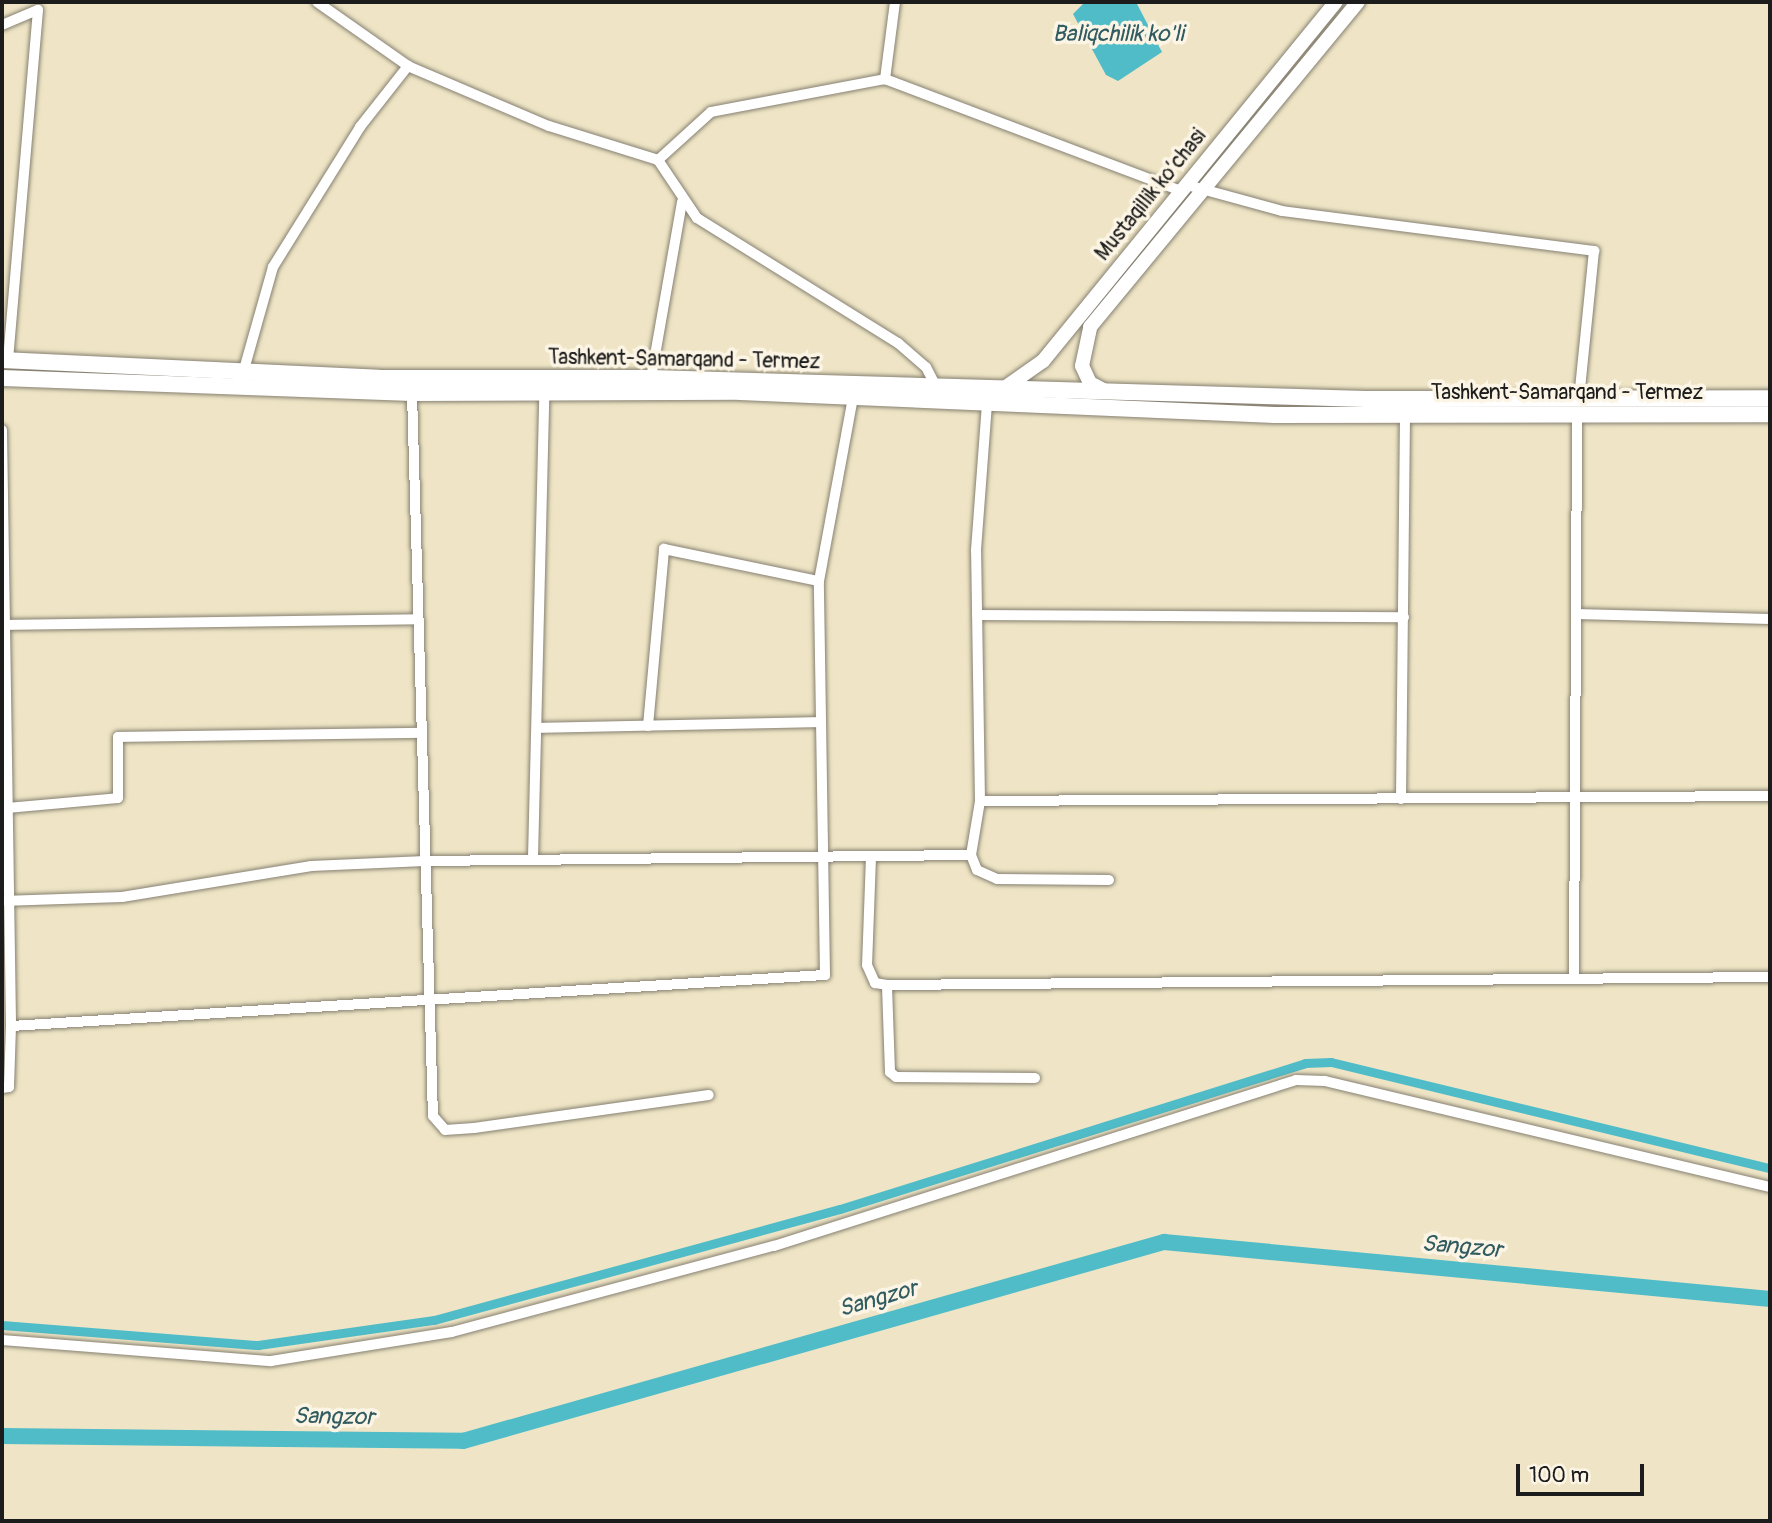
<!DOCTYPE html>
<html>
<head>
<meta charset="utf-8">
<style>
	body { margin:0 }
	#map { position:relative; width:1772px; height:1523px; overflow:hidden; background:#efe5c6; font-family:Pangolin,sans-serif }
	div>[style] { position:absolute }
	.water>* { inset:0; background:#4fbcc8 }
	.canal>* { height:9px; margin:-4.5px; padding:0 4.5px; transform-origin:4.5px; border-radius:4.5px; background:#4fbcc8 }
	.river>* { height:16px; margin:-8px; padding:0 8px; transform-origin:8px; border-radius:8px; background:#4fbcc8 }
	.roads { filter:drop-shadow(0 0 2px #868071) drop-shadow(0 0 2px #868071) }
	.minor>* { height:10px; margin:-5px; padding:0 5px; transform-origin:5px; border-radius:5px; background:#fff }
	.major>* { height:14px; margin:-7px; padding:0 7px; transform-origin:7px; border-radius:7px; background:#fff }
	.highway>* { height:16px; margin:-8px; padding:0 8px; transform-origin:8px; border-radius:8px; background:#fff }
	span { translate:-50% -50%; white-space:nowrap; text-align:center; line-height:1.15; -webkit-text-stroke:7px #fcf5e5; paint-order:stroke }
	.street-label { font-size:21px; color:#1c1c1c }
	.water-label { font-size:23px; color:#305c61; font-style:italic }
	.frame { position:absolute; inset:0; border:4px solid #1c1c1c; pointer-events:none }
	.scale { position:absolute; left:1516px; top:1464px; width:128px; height:32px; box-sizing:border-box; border:4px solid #1c1c1c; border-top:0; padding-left:9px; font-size:21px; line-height:24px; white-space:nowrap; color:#1c1c1c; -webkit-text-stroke:5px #fcf5e5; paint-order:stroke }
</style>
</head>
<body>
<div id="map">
	<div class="water">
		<div style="clip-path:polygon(1085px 2px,1136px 2px,1162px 52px,1118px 81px,1106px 75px,1073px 14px)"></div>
	</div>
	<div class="canal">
		<div style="left:2px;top:1325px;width:257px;rotate:4.5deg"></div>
		<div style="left:258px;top:1345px;width:178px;rotate:-8.1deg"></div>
		<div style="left:434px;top:1320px;width:421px;rotate:-15.3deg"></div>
		<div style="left:840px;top:1209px;width:487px;rotate:-17.4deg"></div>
		<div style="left:1305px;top:1063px;width:26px;rotate:-2deg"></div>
		<div style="left:1331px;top:1062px;width:452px;rotate:13.6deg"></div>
	</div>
	<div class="river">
		<div style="left:2px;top:1436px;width:461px;rotate:0.6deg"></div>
		<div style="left:463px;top:1441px;width:729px;rotate:-15.85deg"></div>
		<div style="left:1164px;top:1242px;width:609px;rotate:5.37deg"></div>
	</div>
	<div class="roads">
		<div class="minor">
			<div style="left:317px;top:2px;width:111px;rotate:35.1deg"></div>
			<div style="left:408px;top:66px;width:153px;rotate:23.1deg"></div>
			<div style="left:549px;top:126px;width:114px;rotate:17.3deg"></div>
			<div style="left:895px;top:2px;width:78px;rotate:97.4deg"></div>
			<div style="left:885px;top:79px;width:317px;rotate:20.7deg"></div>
			<div style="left:2px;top:25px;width:39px;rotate:-23deg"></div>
			<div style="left:38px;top:10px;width:352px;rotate:94.9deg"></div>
			<div style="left:885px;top:79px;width:177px;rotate:169.3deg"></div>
			<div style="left:711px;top:112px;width:72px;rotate:137.8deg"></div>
			<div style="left:658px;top:160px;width:70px;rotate:56.1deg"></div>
			<div style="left:697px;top:218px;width:237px;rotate:31.9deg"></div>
			<div style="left:898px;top:343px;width:37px;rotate:41deg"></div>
			<div style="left:926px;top:367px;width:25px;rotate:63deg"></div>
			<div style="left:1187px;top:185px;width:98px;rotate:15.3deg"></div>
			<div style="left:1282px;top:211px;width:315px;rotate:7.3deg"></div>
			<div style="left:1594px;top:251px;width:149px;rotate:95.8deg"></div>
			<div style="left:243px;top:373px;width:110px;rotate:-74.2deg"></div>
			<div style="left:273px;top:267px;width:165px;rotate:-58.1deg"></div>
			<div style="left:360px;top:127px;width:78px;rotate:-51.8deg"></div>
			<div style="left:651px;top:378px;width:179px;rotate:-80deg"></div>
			<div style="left:412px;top:393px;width:723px;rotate:88.34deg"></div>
			<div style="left:433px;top:1116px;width:18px;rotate:49deg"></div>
			<div style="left:445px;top:1130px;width:29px;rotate:-4deg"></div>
			<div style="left:474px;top:1128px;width:237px;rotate:-8deg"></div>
			<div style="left:2px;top:430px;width:596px;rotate:89.13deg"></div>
			<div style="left:11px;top:1026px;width:61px;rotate:91.9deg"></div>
			<div style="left:9px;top:1087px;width:7px;rotate:172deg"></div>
			<div style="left:1576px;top:614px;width:194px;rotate:1.5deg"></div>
			<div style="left:977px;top:615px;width:427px;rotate:0.3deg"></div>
			<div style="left:3px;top:625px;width:413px;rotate:-0.8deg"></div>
			<div style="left:648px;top:726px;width:178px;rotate:-84.8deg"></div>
			<div style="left:664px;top:549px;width:158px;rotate:11.7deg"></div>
			<div style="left:537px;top:728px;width:282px;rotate:-1.2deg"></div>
			<div style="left:1401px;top:799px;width:384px;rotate:-89.4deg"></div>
			<div style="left:980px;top:801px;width:790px;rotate:-0.36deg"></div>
			<div style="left:7px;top:808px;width:111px;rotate:-5.1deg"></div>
			<div style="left:118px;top:798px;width:61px;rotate:-90deg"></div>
			<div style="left:118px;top:737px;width:303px;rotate:-0.8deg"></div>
			<div style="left:971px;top:855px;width:16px;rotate:68deg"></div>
			<div style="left:977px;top:870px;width:22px;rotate:24deg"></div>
			<div style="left:997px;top:879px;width:112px;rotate:0.5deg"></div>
			<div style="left:871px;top:857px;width:108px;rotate:92.1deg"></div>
			<div style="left:867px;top:965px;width:20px;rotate:66deg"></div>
			<div style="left:875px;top:983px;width:12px;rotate:9deg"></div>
			<div style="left:533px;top:858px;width:463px;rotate:-88.6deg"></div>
			<div style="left:2px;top:901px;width:120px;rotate:-1.9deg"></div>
			<div style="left:122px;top:897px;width:192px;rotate:-9.3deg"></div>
			<div style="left:311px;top:866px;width:114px;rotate:-2.5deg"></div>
			<div style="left:425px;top:861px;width:546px;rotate:-0.63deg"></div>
			<div style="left:971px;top:855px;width:55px;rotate:-80.5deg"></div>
			<div style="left:980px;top:801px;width:251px;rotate:-90.9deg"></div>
			<div style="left:976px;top:550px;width:146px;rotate:-85.7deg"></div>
			<div style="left:1574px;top:976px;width:562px;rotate:-89.69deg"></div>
			<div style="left:11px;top:1026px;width:816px;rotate:-3.59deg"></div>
			<div style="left:825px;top:975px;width:394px;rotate:-90.9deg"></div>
			<div style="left:819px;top:581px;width:186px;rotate:-79.5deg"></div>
			<div style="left:1035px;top:1078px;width:139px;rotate:-179.6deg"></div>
			<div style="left:896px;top:1077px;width:8px;rotate:-140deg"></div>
			<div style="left:890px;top:1072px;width:87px;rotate:-92deg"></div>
			<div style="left:887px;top:985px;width:883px;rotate:-0.52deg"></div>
			<div style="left:2px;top:1340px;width:270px;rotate:4.5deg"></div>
			<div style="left:271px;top:1361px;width:183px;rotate:-9.1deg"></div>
			<div style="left:452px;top:1332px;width:333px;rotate:-15deg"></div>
			<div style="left:774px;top:1246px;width:548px;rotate:-17.64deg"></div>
			<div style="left:1296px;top:1080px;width:29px;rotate:2deg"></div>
			<div style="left:1325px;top:1081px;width:457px;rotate:13.4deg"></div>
		</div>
		<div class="major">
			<div style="left:1006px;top:387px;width:45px;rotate:-35.1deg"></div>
			<div style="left:1043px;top:361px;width:463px;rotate:-50.8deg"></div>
			<div style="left:1105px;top:391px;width:17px;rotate:-152deg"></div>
			<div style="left:1090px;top:383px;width:19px;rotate:-115deg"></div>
			<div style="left:1082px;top:366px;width:40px;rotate:-78deg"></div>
			<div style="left:1090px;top:327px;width:421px;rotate:-50.5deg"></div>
		</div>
		<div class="highway">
			<div style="left:2px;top:360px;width:377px;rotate:2.7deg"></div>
			<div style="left:379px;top:378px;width:272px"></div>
			<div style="left:651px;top:378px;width:715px;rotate:1.68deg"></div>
			<div style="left:1366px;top:399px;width:404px;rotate:-0.1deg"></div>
			<div style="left:2px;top:378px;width:410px;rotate:2.1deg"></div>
			<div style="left:412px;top:393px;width:328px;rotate:-0.2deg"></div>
			<div style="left:740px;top:392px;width:535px;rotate:2.46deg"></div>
			<div style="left:1275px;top:415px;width:495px;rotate:-0.1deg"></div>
		</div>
	</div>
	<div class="street-label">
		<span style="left:1151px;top:195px;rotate:-51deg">Mustaqillik ko’chasi</span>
		<span style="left:684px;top:360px;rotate:1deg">Tashkent-Samarqand - Termez</span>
		<span style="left:1567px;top:393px">Tashkent-Samarqand - Termez</span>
	</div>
	<div class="water-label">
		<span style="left:1118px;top:34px">Baliqchilik ko'li</span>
		<span style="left:1462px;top:1247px;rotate:5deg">Sangzor</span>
		<span style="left:878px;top:1299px;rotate:-16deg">Sangzor</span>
		<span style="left:334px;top:1417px;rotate:1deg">Sangzor</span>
	</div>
	<div class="frame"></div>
	<div class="scale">100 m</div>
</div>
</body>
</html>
